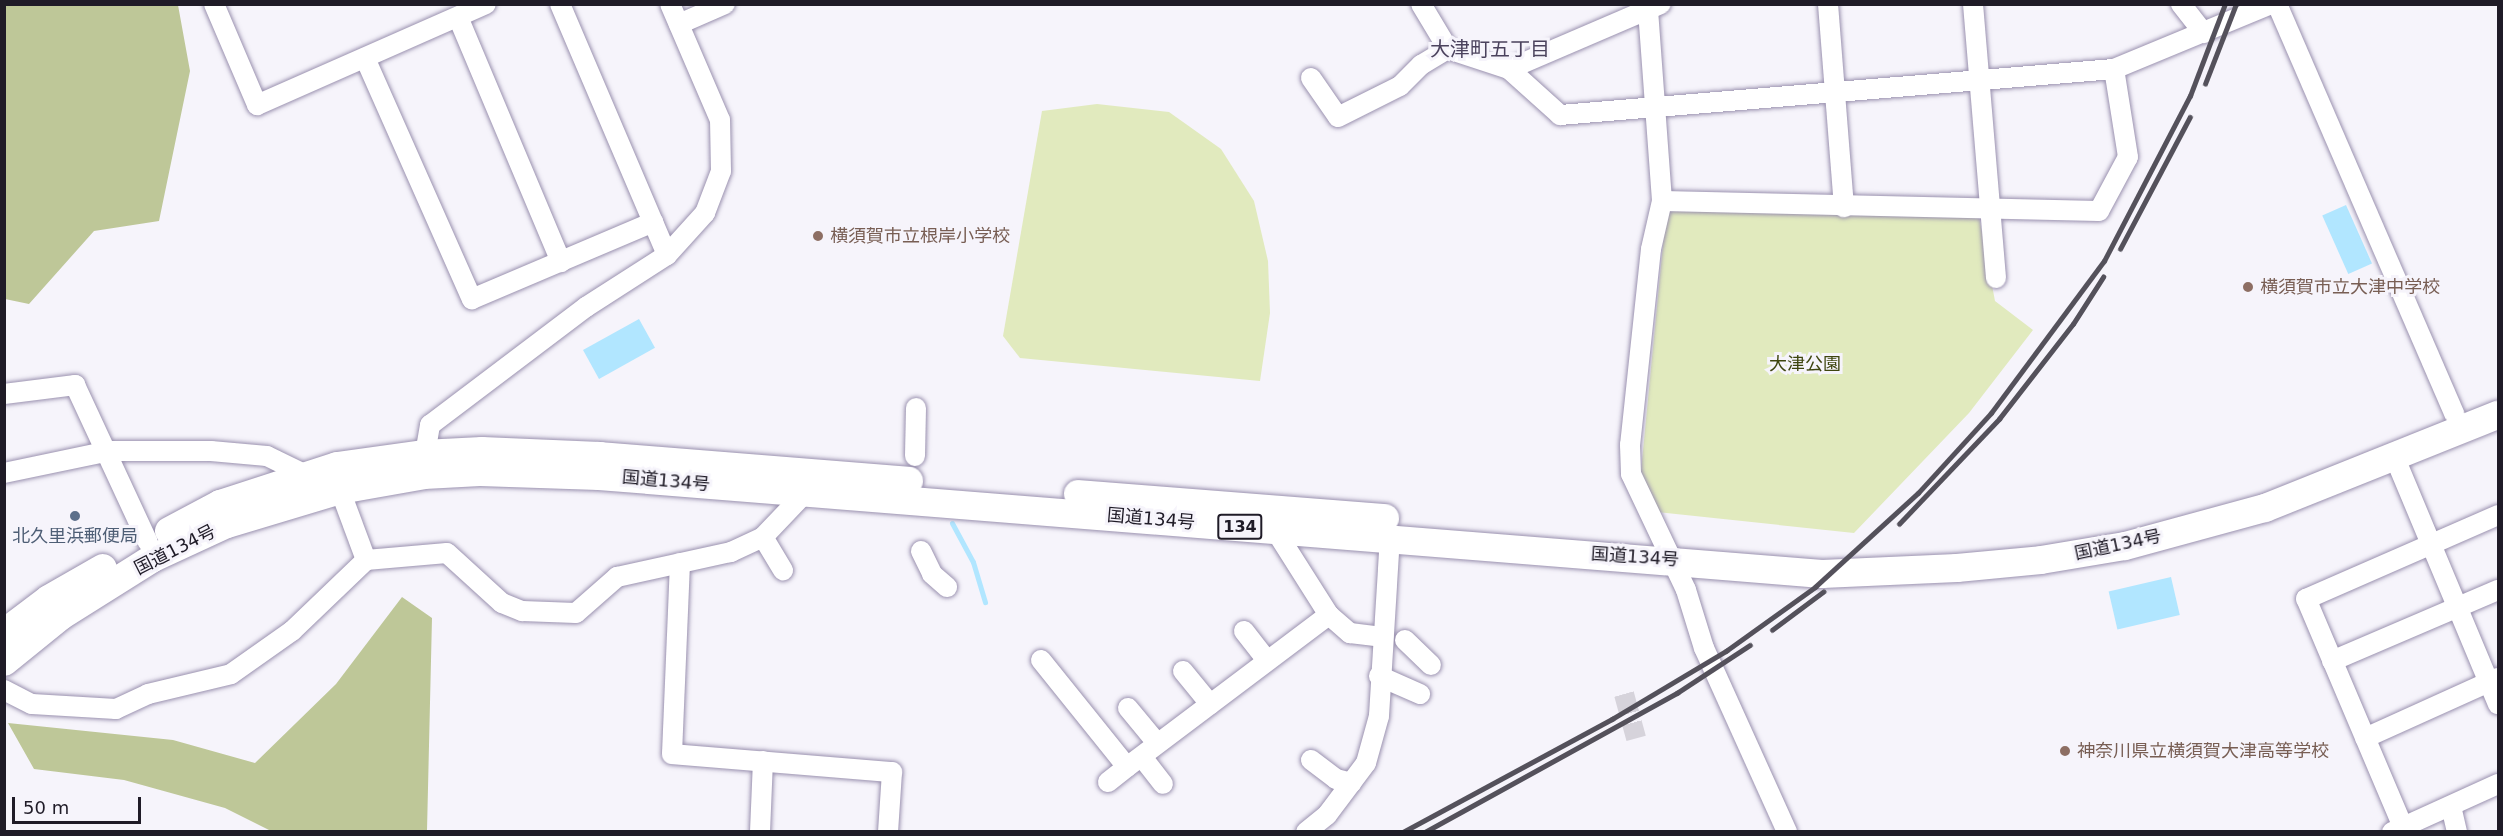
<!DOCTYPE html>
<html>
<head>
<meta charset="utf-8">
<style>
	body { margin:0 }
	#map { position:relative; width:2503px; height:836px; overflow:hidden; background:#f6f4fb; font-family:"DejaVu Sans","Noto Sans JP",sans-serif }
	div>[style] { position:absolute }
	.green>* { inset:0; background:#e1eabe }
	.forest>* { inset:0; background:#bec798 }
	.water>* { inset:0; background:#b1e6ff; transform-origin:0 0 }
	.stream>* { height:5px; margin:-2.5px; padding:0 2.5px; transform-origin:2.5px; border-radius:2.5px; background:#b1e6ff }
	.minor-tunnel>* { height:20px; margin-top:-10px; transform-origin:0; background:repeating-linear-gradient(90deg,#d6d3db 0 20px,transparent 0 30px) }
	.roads { filter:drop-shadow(0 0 2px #9a91af) drop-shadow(0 0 2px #9a91af) }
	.minor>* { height:20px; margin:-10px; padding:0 10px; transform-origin:10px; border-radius:10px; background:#fff }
	.highway>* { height:28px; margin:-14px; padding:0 14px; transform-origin:14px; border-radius:14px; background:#fff }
	.rail>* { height:4.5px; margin:-2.25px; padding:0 2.25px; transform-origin:2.25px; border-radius:2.25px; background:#54515b }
	.dots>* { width:16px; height:16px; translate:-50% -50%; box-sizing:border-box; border:3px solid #f6f4fb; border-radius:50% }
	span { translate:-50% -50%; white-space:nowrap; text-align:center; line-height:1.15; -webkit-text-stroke:6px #f6f4fb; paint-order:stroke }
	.shield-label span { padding:2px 4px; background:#f6f4fb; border:2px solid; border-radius:4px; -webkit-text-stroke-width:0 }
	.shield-label { font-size:16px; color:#1f1b27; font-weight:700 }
	.education-label { font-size:18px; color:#785e54 }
	.left { translate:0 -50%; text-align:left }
	.park-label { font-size:18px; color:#3e450f }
	.street-label { font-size:18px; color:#1f1b27 }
	.service-label { font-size:18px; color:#4e5e75 }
	.neighbourhood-label { font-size:20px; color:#4b425d }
	.frame { position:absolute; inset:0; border:6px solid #1f1b27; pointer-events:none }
	.scale { position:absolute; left:12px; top:797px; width:129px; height:27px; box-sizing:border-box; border:3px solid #1f1b27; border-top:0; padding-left:8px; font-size:18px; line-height:21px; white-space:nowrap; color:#1f1b27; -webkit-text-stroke:4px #f6f4fb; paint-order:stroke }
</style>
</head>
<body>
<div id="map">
	<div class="green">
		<div style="clip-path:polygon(1097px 104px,1169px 112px,1221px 149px,1254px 201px,1268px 261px,1270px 313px,1260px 381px,1020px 358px,1003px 336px,1042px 111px)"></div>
		<div style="clip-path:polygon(1667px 203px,1979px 217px,1995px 301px,2033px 330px,1969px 413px,1854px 533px,1657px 512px,1641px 471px)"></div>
	</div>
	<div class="forest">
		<div style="clip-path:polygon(4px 5px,178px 5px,190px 71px,159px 221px,94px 231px,29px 304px,5px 299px)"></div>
		<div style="clip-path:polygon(402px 597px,432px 618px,427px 831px,271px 831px,225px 808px,124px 780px,34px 769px,8px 723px,173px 740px,255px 763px,336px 684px)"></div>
	</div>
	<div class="water">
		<div style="left:2346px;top:205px;width:64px;height:26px;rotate:66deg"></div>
		<div style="left:639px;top:319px;width:33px;height:64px;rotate:61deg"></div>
		<div style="left:2171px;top:577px;width:39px;height:64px;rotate:77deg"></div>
	</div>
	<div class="stream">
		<div style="left:952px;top:523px;width:44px;rotate:61.7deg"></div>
		<div style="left:973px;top:562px;width:42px;rotate:73.3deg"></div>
	</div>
	<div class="minor-tunnel">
		<div style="left:1624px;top:694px;width:46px;rotate:74.7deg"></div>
	</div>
	<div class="roads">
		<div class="minor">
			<div style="left:214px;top:4px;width:110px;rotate:66.9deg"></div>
			<div style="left:257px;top:105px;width:250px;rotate:-23.8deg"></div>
			<div style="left:560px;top:4px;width:273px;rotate:66.9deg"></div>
			<div style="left:1421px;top:4px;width:52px;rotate:59deg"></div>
			<div style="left:1448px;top:49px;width:64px;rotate:18.2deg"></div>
			<div style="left:1509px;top:69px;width:69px;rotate:42deg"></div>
			<div style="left:1560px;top:115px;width:556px;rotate:-4.75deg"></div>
			<div style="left:2114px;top:69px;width:170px;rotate:-22.5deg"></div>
			<div style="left:1828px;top:4px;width:204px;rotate:85.5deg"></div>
			<div style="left:1973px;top:4px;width:275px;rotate:85.2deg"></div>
			<div style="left:2181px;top:4px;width:37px;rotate:52deg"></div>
			<div style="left:2277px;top:4px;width:447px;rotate:66.6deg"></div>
			<div style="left:1648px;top:10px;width:192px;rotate:85.8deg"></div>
			<div style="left:1662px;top:201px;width:49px;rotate:102.9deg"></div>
			<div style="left:1651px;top:249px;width:197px;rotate:96.1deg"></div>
			<div style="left:1630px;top:445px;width:29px;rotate:88deg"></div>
			<div style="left:1631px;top:474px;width:128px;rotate:64.6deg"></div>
			<div style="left:1686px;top:590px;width:61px;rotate:72.8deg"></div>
			<div style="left:1704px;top:648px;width:202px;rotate:65.7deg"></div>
			<div style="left:458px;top:17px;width:266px;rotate:67.2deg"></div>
			<div style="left:679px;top:24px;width:50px;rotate:-23.5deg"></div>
			<div style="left:365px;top:58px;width:264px;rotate:66.1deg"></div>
			<div style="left:472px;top:299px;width:197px;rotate:-23deg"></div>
			<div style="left:1509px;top:69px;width:165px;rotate:-23.2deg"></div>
			<div style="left:1311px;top:78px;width:47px;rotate:55.3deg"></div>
			<div style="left:1338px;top:117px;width:69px;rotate:-26.6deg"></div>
			<div style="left:1400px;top:86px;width:30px;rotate:-45deg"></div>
			<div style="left:1421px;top:65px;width:31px;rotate:-31deg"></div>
			<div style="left:1662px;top:201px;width:437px;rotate:1.3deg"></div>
			<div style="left:2099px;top:211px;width:61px;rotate:-61.8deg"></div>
			<div style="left:2128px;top:157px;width:89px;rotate:-99deg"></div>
			<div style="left:4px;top:394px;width:72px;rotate:-7.2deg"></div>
			<div style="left:75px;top:385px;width:173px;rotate:65.1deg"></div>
			<div style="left:915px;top:456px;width:48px;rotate:-88.8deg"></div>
			<div style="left:2395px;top:458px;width:267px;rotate:67.3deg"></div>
			<div style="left:423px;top:466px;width:42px;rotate:-80.3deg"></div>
			<div style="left:430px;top:425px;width:196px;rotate:-37.1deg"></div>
			<div style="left:586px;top:307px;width:96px;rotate:-32.7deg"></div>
			<div style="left:667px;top:255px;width:57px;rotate:-47.9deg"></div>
			<div style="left:705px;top:213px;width:45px;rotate:-69.1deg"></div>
			<div style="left:721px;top:171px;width:51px;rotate:-91.1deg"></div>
			<div style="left:720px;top:120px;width:126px;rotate:-113.3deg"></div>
			<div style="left:4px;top:473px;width:107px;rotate:-11.8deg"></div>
			<div style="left:109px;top:451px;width:102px"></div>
			<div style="left:211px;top:451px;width:56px;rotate:5.1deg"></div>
			<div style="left:267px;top:456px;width:48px;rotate:26deg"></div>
			<div style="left:340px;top:490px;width:75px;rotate:69.6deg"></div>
			<div style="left:1275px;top:530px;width:101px;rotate:57.6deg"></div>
			<div style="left:1329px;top:615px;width:28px;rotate:41deg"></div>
			<div style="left:1350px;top:633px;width:32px;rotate:7deg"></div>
			<div style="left:763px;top:537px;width:39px;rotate:59deg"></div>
			<div style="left:921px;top:551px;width:25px;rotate:64deg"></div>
			<div style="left:932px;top:574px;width:20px;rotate:41deg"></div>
			<div style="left:680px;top:563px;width:191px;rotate:92.4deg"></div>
			<div style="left:672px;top:754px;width:221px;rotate:4.7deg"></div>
			<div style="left:892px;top:772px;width:60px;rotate:93.8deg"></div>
			<div style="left:1244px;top:631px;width:37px;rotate:52deg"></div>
			<div style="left:1405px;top:640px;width:36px;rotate:44deg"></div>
			<div style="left:1041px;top:660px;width:137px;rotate:51.2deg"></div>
			<div style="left:1127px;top:767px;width:253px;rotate:-37deg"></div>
			<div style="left:2332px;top:661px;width:181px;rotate:-23.2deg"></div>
			<div style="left:1183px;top:671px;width:43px;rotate:50.7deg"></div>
			<div style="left:1379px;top:676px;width:45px;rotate:23.7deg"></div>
			<div style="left:4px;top:690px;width:31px;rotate:27deg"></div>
			<div style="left:32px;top:704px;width:84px;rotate:3.4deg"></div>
			<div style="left:116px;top:709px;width:35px;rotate:-25deg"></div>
			<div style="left:148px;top:694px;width:85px;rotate:-13.5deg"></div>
			<div style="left:231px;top:674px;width:75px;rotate:-35.2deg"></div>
			<div style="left:292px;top:631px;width:103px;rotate:-43.8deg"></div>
			<div style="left:366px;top:560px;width:81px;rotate:-4.9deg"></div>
			<div style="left:447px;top:553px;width:74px;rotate:42.3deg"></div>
			<div style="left:502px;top:603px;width:22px;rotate:22deg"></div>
			<div style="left:522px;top:611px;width:54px;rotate:2.1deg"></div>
			<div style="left:576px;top:613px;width:55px;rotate:-41.3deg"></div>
			<div style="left:617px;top:577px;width:117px;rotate:-12.4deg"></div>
			<div style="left:731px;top:552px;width:35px;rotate:-25deg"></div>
			<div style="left:763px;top:537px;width:62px;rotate:-46.3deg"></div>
			<div style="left:1128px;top:708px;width:45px;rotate:50.4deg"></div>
			<div style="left:2365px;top:738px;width:146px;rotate:-24.3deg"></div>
			<div style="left:1142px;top:757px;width:34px;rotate:52deg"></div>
			<div style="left:1311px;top:760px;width:31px;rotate:37deg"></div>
			<div style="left:1336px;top:779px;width:16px;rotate:14deg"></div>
			<div style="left:1108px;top:782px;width:24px;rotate:-38deg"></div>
			<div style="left:2451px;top:806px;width:27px;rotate:77deg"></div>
			<div style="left:2403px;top:827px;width:248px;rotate:-113deg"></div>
			<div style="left:2306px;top:599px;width:210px;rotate:-23.6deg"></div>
			<div style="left:760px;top:832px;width:71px;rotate:-87.6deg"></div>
			<div style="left:1306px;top:832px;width:27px;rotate:-39deg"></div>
			<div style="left:1327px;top:815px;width:65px;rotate:-53.1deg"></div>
			<div style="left:1366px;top:763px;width:49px;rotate:-74.5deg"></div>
			<div style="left:1379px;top:716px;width:179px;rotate:-86.5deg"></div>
			<div style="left:2392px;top:832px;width:116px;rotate:-24.4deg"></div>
		</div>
		<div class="highway">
			<div style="left:1078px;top:494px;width:308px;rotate:4.5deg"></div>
			<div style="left:169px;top:531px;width:58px;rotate:-27.9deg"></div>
			<div style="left:220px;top:504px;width:123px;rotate:-18deg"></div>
			<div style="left:337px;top:466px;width:87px;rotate:-7.9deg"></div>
			<div style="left:423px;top:454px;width:59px;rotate:-2.9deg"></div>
			<div style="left:482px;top:451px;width:118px;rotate:2.4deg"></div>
			<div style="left:600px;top:456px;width:310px;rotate:4.6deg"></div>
			<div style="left:4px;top:633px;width:56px;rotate:-37.1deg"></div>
			<div style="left:49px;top:599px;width:62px;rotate:-29.9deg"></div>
			<div style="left:4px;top:662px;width:73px;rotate:-38.9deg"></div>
			<div style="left:61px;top:616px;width:109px;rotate:-32.2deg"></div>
			<div style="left:153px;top:558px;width:81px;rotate:-24.7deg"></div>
			<div style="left:227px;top:524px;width:118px;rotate:-16.7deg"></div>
			<div style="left:340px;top:490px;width:85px;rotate:-10.1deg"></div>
			<div style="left:424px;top:475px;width:56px;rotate:-3.1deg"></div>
			<div style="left:480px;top:472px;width:119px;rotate:1.9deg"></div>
			<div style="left:599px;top:476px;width:1227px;rotate:4.58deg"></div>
			<div style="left:1822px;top:574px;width:135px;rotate:-2.5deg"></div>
			<div style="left:1957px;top:568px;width:84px;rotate:-5.4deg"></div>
			<div style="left:2041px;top:560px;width:85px;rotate:-9.5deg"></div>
			<div style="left:2125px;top:546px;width:145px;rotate:-15.2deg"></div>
			<div style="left:2265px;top:508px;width:251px;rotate:-21.8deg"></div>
		</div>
	</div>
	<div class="rail">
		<div style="left:2205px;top:84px;width:86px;rotate:-68.8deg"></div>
		<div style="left:2120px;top:249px;width:149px;rotate:-62.1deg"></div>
		<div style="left:1899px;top:524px;width:145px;rotate:-46.4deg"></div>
		<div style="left:1999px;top:419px;width:120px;rotate:-52.1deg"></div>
		<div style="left:2073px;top:324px;width:56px;rotate:-57.4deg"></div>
		<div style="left:1772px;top:630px;width:64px;rotate:-36.7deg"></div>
		<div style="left:1403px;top:832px;width:238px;rotate:-28.4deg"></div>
		<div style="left:1612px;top:719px;width:133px;rotate:-30.8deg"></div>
		<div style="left:1726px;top:651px;width:110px;rotate:-35.7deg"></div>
		<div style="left:1815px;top:587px;width:139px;rotate:-42.4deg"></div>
		<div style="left:1918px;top:493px;width:108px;rotate:-47.6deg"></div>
		<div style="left:1991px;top:413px;width:189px;rotate:-53.4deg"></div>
		<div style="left:2104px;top:261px;width:186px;rotate:-62.5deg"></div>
		<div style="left:2190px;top:96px;width:98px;rotate:-69.2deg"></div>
		<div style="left:1425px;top:832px;width:288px;rotate:-28.9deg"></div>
		<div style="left:1677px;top:693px;width:87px;rotate:-33.3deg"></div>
	</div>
	<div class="dots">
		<div style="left:818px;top:236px;background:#8d6e63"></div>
		<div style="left:2248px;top:287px;background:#8d6e63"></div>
		<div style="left:75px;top:516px;background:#5c6f8a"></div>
		<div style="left:2065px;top:751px;background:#8d6e63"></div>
	</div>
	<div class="shield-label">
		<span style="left:1240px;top:527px">134</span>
	</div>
	<div class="education-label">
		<span class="left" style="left:830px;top:236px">横須賀市立根岸小学校</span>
		<span class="left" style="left:2260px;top:287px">横須賀市立大津中学校</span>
		<span class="left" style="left:2077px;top:751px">神奈川県立横須賀大津高等学校</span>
	</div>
	<div class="park-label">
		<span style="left:1805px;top:364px">大津公園</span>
	</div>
	<div class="street-label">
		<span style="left:666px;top:481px;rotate:5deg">国道134号</span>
		<span style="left:1151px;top:519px;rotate:5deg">国道134号</span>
		<span style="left:2118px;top:545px;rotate:-12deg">国道134号</span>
		<span style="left:175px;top:550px;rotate:-27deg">国道134号</span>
		<span style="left:1635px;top:557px;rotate:4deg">国道134号</span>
	</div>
	<div class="service-label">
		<span style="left:75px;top:536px">北久里浜郵便局</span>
	</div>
	<div class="neighbourhood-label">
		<span style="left:1490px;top:49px">大津町五丁目</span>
	</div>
	<div class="frame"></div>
	<div class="scale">50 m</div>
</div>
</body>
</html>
